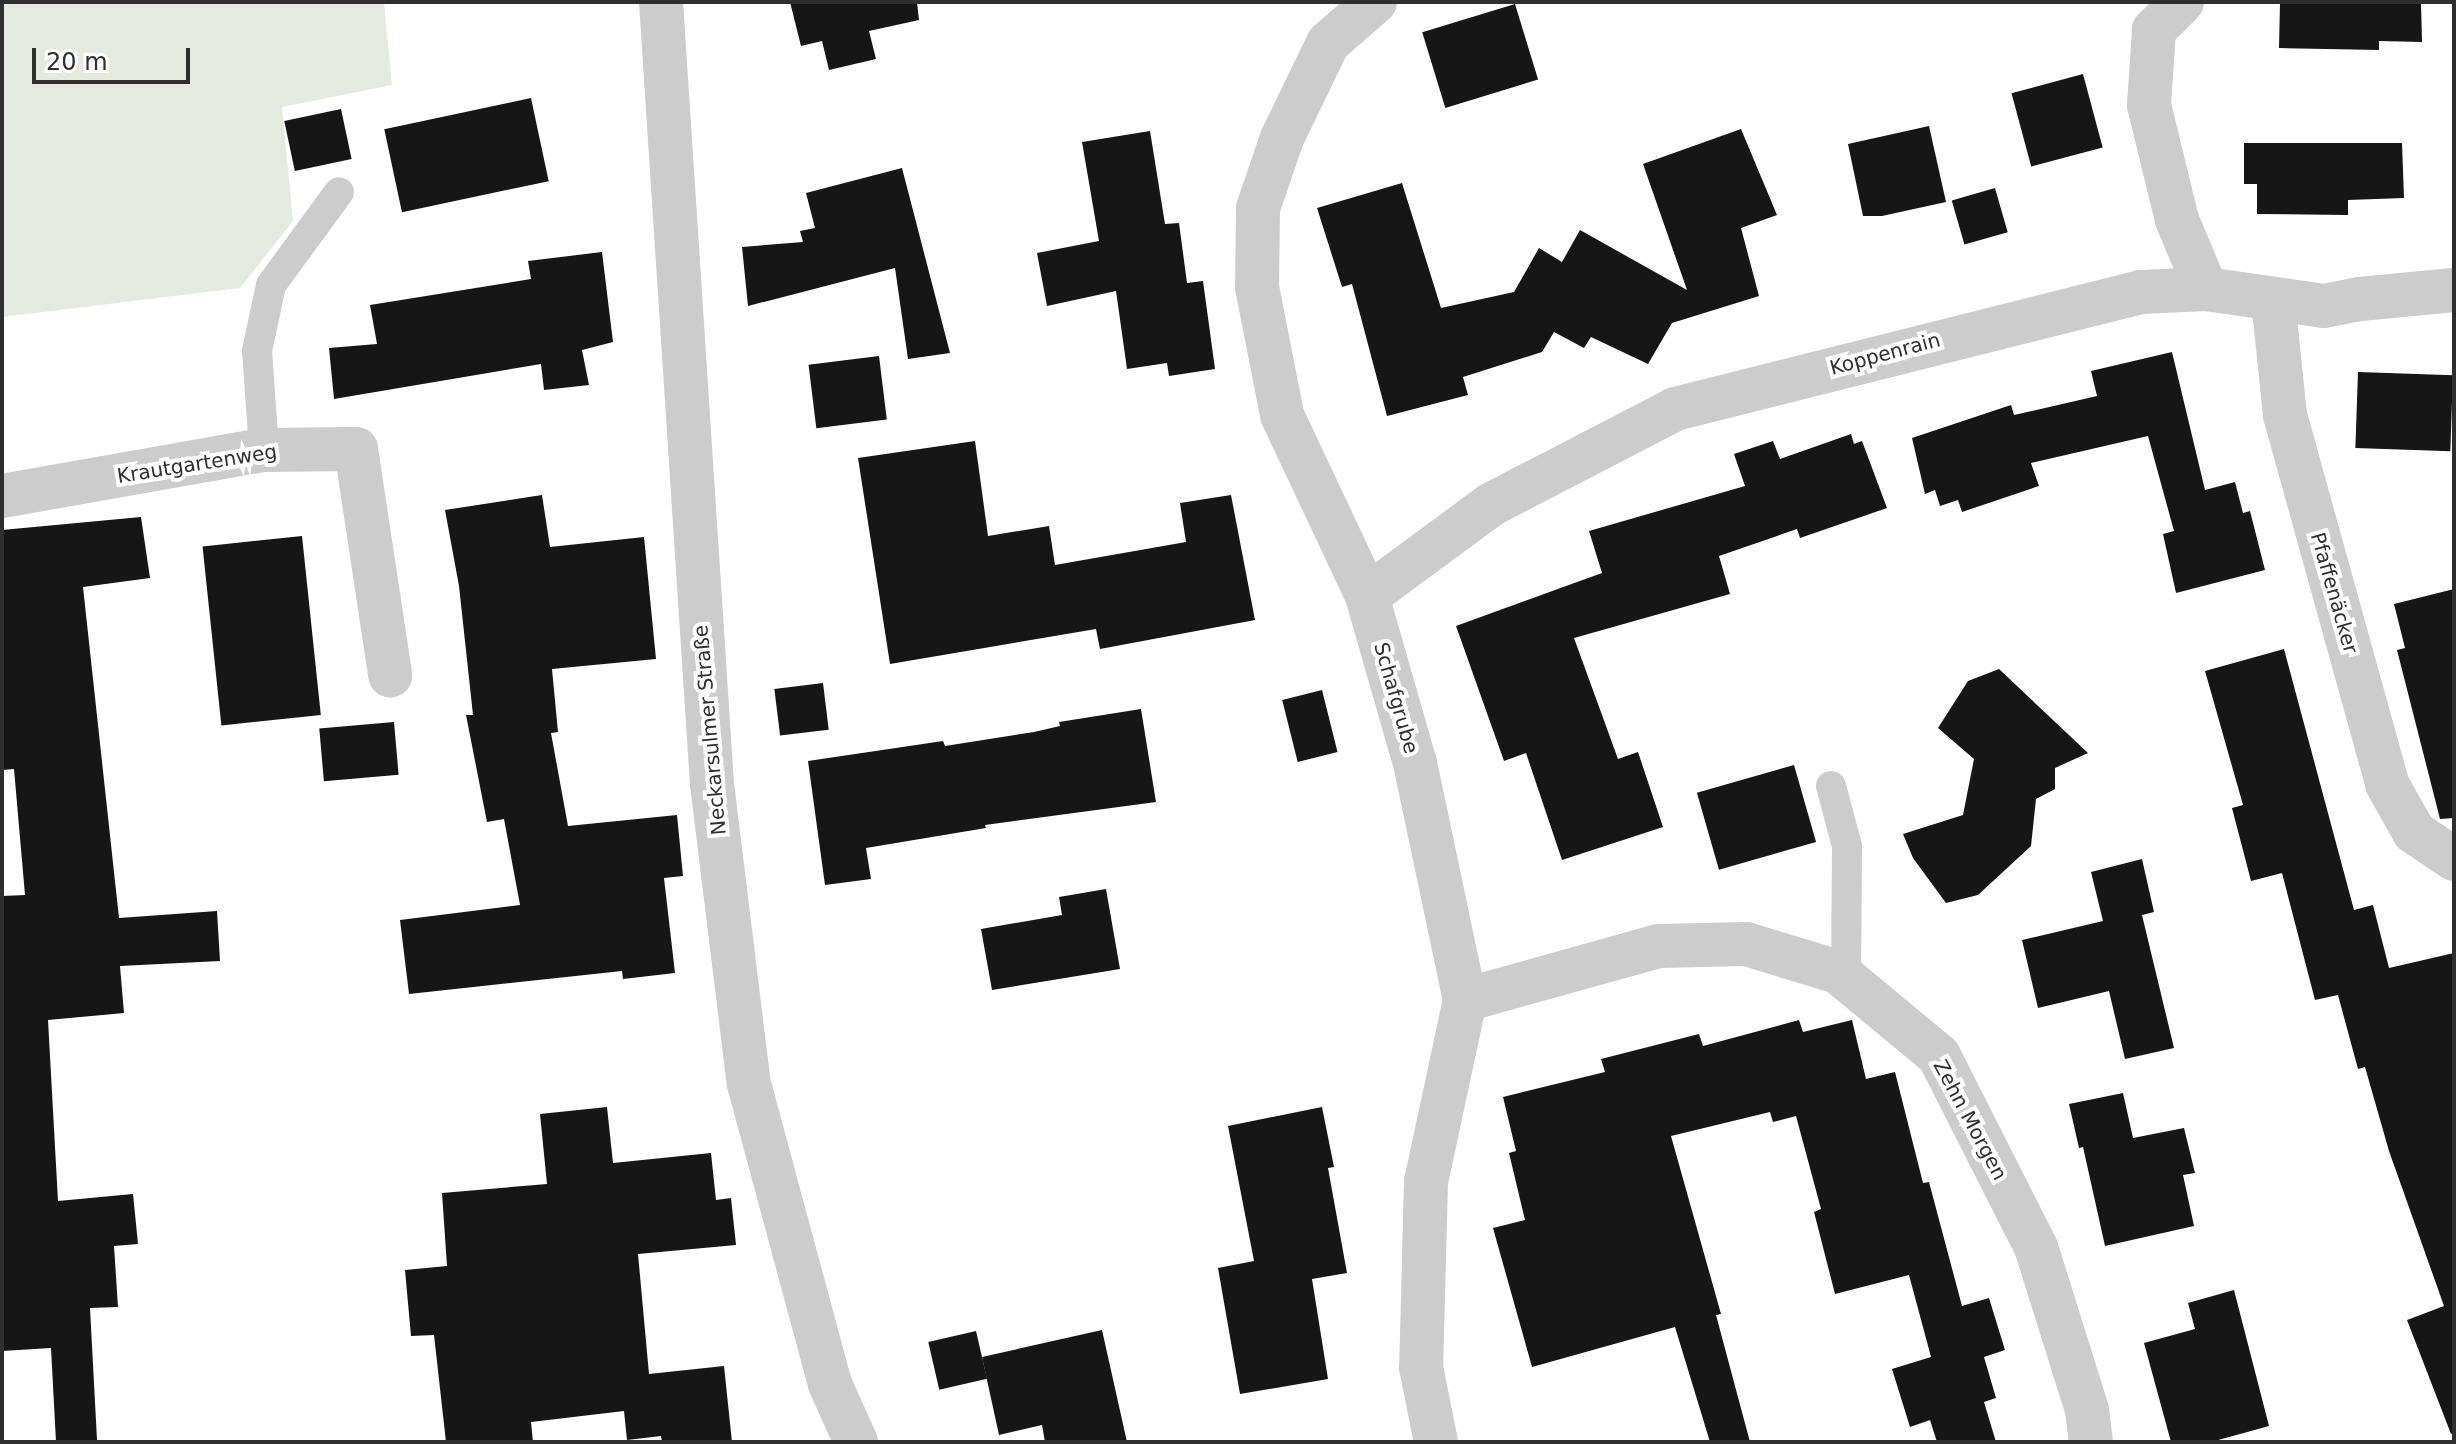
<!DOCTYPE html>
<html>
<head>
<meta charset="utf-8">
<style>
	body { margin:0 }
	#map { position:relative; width:2456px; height:1444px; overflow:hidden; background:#fff; font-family:"DejaVu Sans",sans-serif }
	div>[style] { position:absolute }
	.green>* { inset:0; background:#e4ebde }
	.building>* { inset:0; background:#161616; transform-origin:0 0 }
	.lane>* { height:30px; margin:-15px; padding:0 15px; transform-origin:15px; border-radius:15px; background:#ccc }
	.street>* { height:44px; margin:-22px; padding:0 22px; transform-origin:22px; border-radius:22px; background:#ccc }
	span { translate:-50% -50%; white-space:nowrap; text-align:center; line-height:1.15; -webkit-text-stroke:8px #fff; paint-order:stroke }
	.street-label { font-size:20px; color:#2f2f2f }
	.frame { position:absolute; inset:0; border:4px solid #2f2f2f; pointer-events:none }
	.scale { position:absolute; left:32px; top:48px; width:158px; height:36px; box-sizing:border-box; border:4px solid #2f2f2f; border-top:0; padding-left:10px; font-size:24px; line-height:28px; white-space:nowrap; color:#2f2f2f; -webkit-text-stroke:6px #fff; paint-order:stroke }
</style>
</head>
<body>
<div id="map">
	<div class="green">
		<div style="clip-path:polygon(3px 2px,384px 2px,392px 85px,282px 107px,293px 221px,240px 288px,2px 317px)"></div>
	</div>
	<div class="building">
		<div style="clip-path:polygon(790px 2px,917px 2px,919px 20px,869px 31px,876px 59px,829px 70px,822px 41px,801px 46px)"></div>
		<div style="clip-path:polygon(2280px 2px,2421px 2px,2422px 42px,2379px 41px,2379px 50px,2279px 48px)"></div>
		<div style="left:1515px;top:4px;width:79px;height:97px;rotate:73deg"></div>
		<div style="left:2083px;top:74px;width:76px;height:74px;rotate:75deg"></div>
		<div style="left:531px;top:98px;width:85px;height:150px;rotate:78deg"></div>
		<div style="left:341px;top:109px;width:51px;height:58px;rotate:78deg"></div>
		<div style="clip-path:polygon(1929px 126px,1946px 202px,1882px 216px,1863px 216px,1848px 144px)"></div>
		<div style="clip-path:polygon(1741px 129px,1777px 215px,1741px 228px,1759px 296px,1672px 323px,1648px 364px,1591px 337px,1584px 348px,1554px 332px,1542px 352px,1463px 377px,1468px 395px,1387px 416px,1352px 284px,1342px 287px,1317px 208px,1402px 183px,1441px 308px,1514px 292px,1539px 248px,1562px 262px,1580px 230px,1687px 290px,1643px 164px)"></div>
		<div style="clip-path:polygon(1150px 131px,1165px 224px,1179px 223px,1187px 283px,1203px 281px,1215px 369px,1169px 376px,1167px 363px,1127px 369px,1116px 291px,1047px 306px,1037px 253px,1099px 241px,1082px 142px)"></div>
		<div style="clip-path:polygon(2244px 143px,2402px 143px,2404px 198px,2348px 200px,2348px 215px,2257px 214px,2257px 184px,2244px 184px)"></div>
		<div style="clip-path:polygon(902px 168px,950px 353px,908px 359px,895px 268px,748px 306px,742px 247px,803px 242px,800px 231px,815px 228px,806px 193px)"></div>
		<div style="left:1995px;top:188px;width:46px;height:45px;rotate:74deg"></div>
		<div style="clip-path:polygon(602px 252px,613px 342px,582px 350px,589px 385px,544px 390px,541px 364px,334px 399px,329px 348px,377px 344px,370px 305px,531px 279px,528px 261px)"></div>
		<div style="clip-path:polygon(2172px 352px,2205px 490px,2235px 482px,2243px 513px,2250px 511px,2265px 570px,2176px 593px,2163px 534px,2174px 531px,2148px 436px,2031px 463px,2039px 486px,1962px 512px,1958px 500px,1940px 506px,1935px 490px,1925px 494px,1912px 438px,2011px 405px,2014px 415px,2097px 396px,2091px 371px)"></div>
		<div style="left:879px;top:356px;width:64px;height:71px;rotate:83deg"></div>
		<div style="left:2358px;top:372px;width:95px;height:76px;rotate:2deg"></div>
		<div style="clip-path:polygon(1851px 434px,1854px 444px,1862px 441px,1887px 508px,1800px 538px,1797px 529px,1719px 556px,1730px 594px,1574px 638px,1618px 759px,1638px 752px,1663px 827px,1562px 860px,1526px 753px,1504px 761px,1456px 626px,1602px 573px,1589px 531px,1745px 486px,1734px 454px,1773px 441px,1780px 459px)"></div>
		<div style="clip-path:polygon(975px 441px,988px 536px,1049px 526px,1055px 565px,1186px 542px,1180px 503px,1231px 495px,1255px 620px,1100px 649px,1096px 629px,890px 664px,858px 458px)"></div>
		<div style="clip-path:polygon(542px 495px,550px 547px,644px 537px,656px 659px,552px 669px,558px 732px,551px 733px,568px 826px,677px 815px,683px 876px,664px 878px,675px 973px,623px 979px,622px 971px,409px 994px,400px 920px,520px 905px,504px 819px,487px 822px,466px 715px,473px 715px,459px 586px,445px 510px)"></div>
		<div style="clip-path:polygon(141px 517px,150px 578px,83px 587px,119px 918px,217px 911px,220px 961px,120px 966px,124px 1013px,48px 1020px,58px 1201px,133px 1194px,138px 1244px,114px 1246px,118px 1307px,90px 1308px,97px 1440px,56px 1442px,51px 1348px,2px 1351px,2px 896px,25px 895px,14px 769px,2px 770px,2px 530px)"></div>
		<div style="left:302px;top:536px;width:180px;height:100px;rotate:84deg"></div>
		<div style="clip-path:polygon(2454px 589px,2454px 818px,2440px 819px,2397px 650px,2405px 648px,2394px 604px)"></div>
		<div style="clip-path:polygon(2284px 649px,2354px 910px,2373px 905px,2389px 968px,2454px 953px,2454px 1433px,2451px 1434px,2407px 1320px,2444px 1306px,2389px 1151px,2365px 1067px,2358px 1069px,2338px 995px,2315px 1000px,2282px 873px,2251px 881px,2232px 808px,2243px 805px,2205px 671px)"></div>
		<div style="clip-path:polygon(1999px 669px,2088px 753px,2055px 768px,2055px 789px,2036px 799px,2031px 846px,1978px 895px,1946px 903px,1913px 858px,1903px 834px,1963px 815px,1974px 759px,1938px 728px,1968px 681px)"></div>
		<div style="left:823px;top:683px;width:47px;height:49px;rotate:83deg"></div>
		<div style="left:1322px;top:690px;width:64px;height:41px;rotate:76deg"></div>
		<div style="clip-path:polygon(1141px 709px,1156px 802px,985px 825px,986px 828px,866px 848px,871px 879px,825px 885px,808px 761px,943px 741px,945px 746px,1034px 732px,1060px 726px,1059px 722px)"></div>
		<div style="left:394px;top:722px;width:53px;height:75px;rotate:85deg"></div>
		<div style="left:1794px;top:765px;width:80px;height:101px;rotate:74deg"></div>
		<div style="clip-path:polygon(2142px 859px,2154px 912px,2142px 915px,2174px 1048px,2125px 1059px,2109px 991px,2038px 1008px,2022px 940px,2103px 921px,2091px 872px)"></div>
		<div style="clip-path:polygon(1106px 889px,1120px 969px,992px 990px,981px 929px,1062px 915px,1059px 897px)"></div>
		<div style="clip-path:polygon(1799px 1020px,1803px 1032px,1852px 1020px,1866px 1079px,1895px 1072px,1923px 1183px,1929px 1182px,1962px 1306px,1989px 1298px,2005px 1350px,1984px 1357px,1996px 1398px,1984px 1402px,1996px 1442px,1937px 1442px,1930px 1420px,1910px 1427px,1892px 1369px,1931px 1357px,1909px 1275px,1835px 1294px,1814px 1212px,1821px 1209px,1796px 1116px,1773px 1122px,1770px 1112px,1671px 1136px,1721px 1314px,1716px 1315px,1750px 1442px,1710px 1442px,1675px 1327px,1532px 1367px,1493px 1228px,1525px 1220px,1509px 1153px,1516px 1151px,1503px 1097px,1605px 1072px,1601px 1059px,1699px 1034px,1703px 1046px)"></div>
		<div style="clip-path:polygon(2123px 1093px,2133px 1138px,2184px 1128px,2195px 1173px,2183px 1175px,2194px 1226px,2105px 1246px,2083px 1147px,2079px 1148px,2069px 1104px)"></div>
		<div style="clip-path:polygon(607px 1107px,613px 1163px,711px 1153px,716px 1200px,731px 1198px,736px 1245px,638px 1254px,649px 1374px,724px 1366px,732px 1442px,662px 1442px,661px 1436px,627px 1440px,624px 1411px,531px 1422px,533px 1442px,446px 1442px,434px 1335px,411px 1336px,405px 1270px,447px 1266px,442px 1193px,547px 1184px,540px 1114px)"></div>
		<div style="clip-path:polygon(1322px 1107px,1334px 1167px,1328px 1168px,1347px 1273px,1312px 1279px,1328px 1379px,1240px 1394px,1218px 1268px,1254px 1261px,1228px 1126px)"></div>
		<div style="clip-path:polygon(2234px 1290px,2269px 1426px,2211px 1442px,2171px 1442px,2144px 1343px,2195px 1329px,2188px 1303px)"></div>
		<div style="clip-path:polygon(1102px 1330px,1127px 1442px,1045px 1442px,1042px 1425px,999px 1435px,982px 1357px)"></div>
		<div style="left:976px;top:1331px;width:49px;height:49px;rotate:77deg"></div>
	</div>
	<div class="lane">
		<div style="left:264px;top:450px;width:99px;rotate:-94deg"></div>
		<div style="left:257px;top:351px;width:67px;rotate:-78deg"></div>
		<div style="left:271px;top:285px;width:115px;rotate:-53.8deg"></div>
		<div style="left:1831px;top:786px;width:62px;rotate:75.1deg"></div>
		<div style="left:1847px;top:846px;width:133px;rotate:90.4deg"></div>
	</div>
	<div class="street">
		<div style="left:661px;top:2px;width:784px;rotate:86.27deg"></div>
		<div style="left:712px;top:784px;width:302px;rotate:83deg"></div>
		<div style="left:749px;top:1084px;width:311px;rotate:74.9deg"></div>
		<div style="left:830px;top:1384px;width:64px;rotate:65.9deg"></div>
		<div style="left:1375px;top:2px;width:62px;rotate:138.9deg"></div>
		<div style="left:1328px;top:43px;width:106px;rotate:115.8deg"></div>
		<div style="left:1282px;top:138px;width:74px;rotate:108.9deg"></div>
		<div style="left:1258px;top:208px;width:79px;rotate:90.7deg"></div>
		<div style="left:1257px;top:287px;width:130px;rotate:78.9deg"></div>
		<div style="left:1282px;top:415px;width:200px;rotate:64.8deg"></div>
		<div style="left:1367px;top:596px;width:174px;rotate:74deg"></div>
		<div style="left:1415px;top:763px;width:242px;rotate:78.1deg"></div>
		<div style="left:1465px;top:1000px;width:186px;rotate:102.1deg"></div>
		<div style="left:1426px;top:1182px;width:185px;rotate:91.5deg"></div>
		<div style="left:1421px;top:1367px;width:76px;rotate:78.7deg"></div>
		<div style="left:2182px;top:2px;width:40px;rotate:135deg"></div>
		<div style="left:2154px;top:30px;width:75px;rotate:93.8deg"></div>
		<div style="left:2149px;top:105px;width:118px;rotate:76.3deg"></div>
		<div style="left:2177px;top:220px;width:75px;rotate:67.2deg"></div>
		<div style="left:2273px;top:299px;width:117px;rotate:84.1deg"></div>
		<div style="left:2285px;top:415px;width:383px;rotate:74.5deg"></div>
		<div style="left:2387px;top:784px;width:55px;rotate:60.6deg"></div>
		<div style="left:2414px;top:832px;width:48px;rotate:34deg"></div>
		<div style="left:2px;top:496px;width:266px;rotate:-10deg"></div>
		<div style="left:264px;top:450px;width:92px;rotate:-0.6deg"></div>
		<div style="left:356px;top:449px;width:229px;rotate:81.4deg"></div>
		<div style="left:1367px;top:596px;width:155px;rotate:-36.4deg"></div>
		<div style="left:1492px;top:504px;width:206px;rotate:-27.4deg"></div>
		<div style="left:1675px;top:409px;width:480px;rotate:-14.1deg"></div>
		<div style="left:2141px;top:292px;width:65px;rotate:-2.6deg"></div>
		<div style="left:2206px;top:289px;width:119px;rotate:8.2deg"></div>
		<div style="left:2324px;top:306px;width:37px;rotate:-11deg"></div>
		<div style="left:2360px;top:299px;width:94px;rotate:-5.5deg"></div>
		<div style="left:1465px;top:1000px;width:201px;rotate:-15.6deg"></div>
		<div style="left:1659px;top:946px;width:87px;rotate:-1.3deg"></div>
		<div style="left:1746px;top:944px;width:96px;rotate:16.9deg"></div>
		<div style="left:1838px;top:972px;width:131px;rotate:39.7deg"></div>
		<div style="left:1939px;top:1056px;width:214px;rotate:63.1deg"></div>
		<div style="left:2036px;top:1247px;width:171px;rotate:72.6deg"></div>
		<div style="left:2087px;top:1410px;width:32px;rotate:83deg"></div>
	</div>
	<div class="street-label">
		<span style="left:1885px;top:354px;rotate:-15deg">Koppenrain</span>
		<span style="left:197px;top:464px;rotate:-9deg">Krautgartenweg</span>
		<span style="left:2334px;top:593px;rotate:74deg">Pfaffenäcker</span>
		<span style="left:1396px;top:698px;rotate:74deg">Schafgrube</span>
		<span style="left:710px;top:730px;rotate:-95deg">Neckarsulmer Straße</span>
		<span style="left:1970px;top:1120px;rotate:62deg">Zehn Morgen</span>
	</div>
	<div class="frame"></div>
	<div class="scale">20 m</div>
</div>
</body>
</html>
